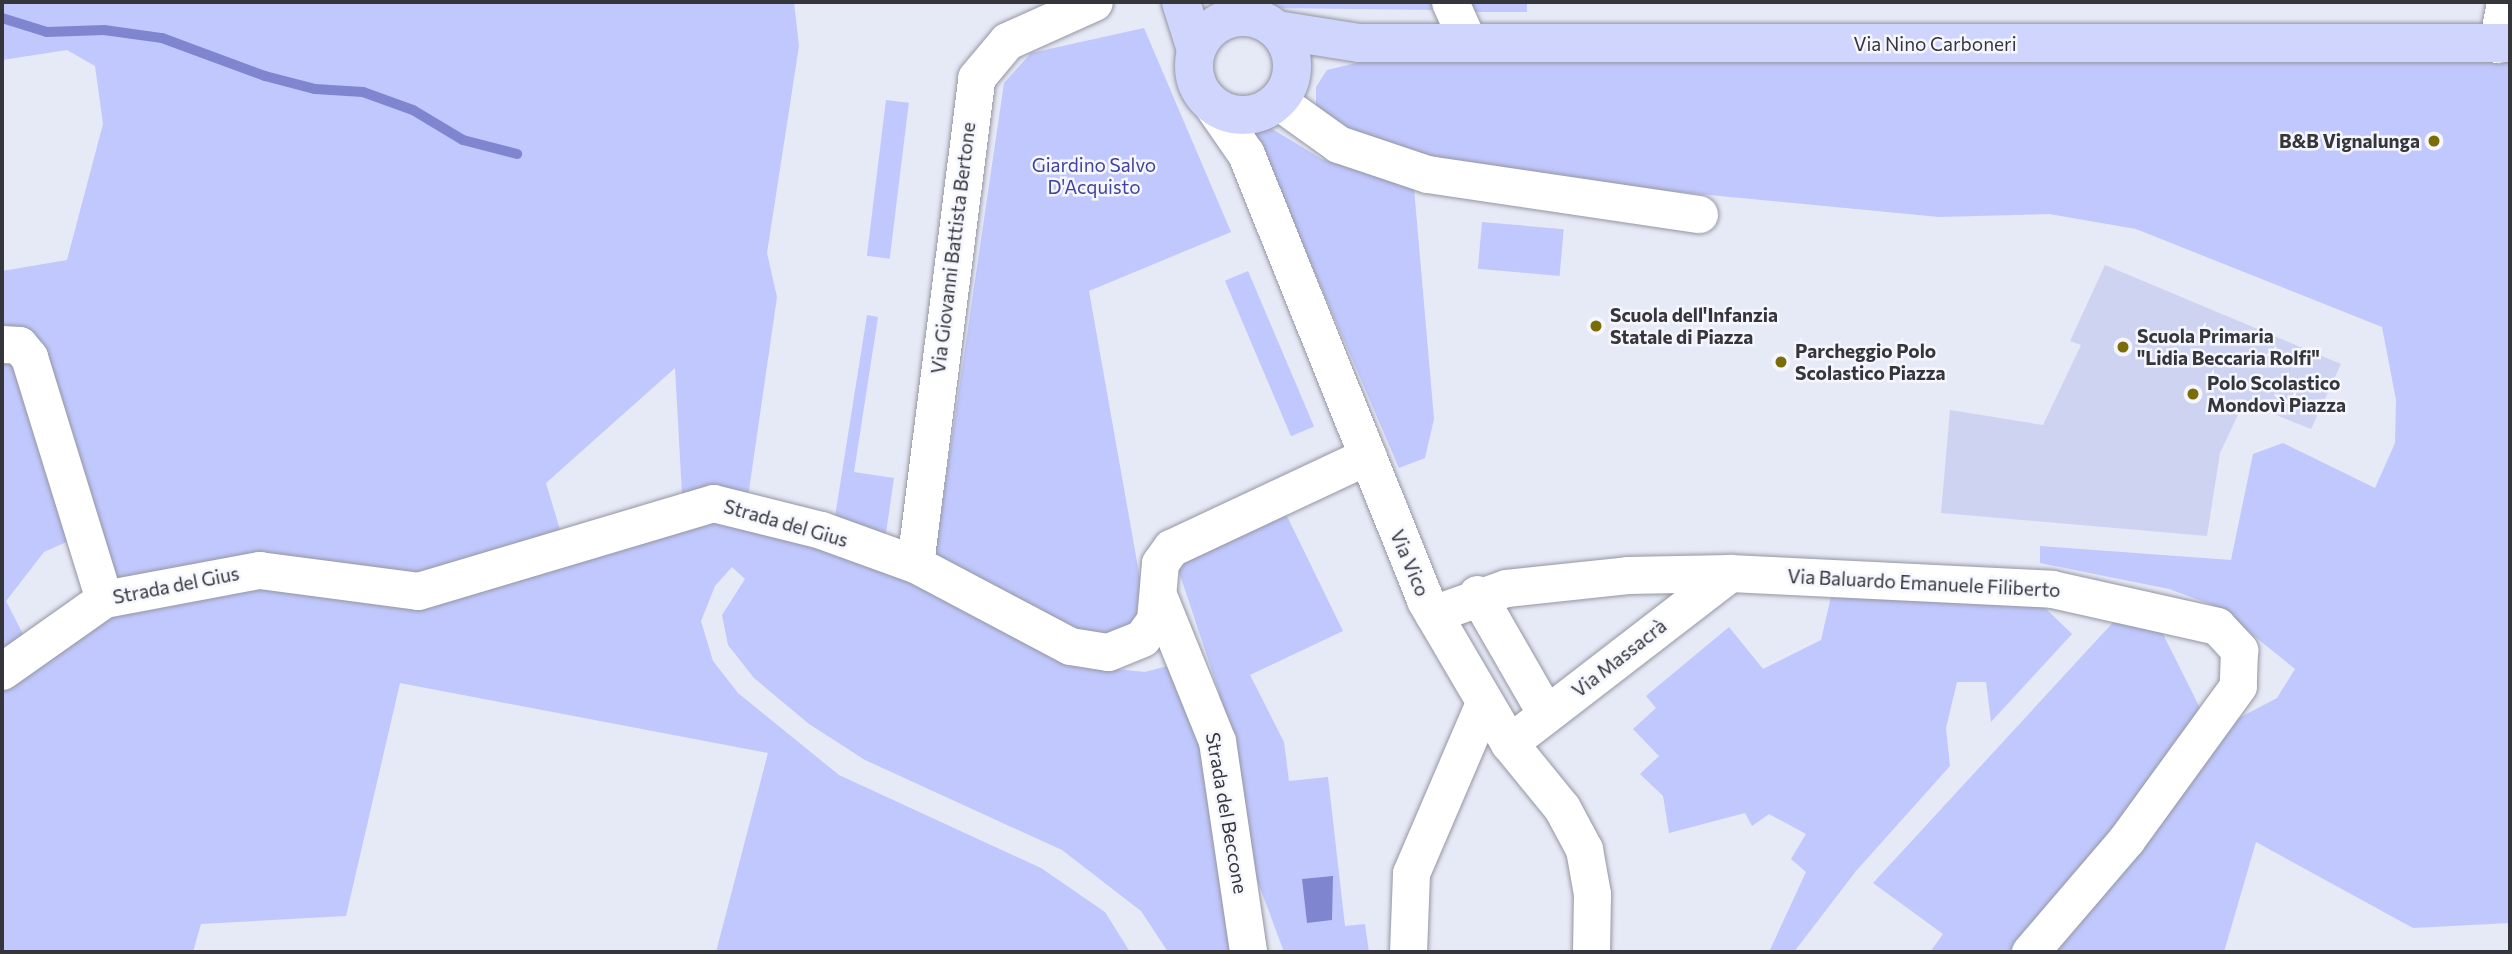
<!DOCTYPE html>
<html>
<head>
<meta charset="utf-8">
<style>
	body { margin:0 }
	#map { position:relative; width:2512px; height:954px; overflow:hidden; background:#e6e9f6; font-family:Commissioner,sans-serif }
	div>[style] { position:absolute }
	.green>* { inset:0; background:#c1c8fd; transform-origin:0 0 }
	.water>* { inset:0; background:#7f86cf }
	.stream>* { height:10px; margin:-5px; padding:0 5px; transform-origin:5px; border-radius:5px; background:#7f86cf }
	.building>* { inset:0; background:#ced3f2 }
	.roads { filter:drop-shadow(0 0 2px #9496a2) drop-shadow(0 0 2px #9496a2) }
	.minor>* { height:37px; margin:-18.5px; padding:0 18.5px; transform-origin:18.5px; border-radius:18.5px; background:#fff }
	.major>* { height:38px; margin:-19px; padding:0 19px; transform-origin:19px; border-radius:19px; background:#d0d5fe }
	.major>.ring { margin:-19px; padding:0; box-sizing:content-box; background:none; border:38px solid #d0d5fe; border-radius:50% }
	.dots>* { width:19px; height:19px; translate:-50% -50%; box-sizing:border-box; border:4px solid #f5f6fe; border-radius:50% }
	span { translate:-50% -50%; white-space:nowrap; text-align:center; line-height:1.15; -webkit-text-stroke:5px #f5f6fe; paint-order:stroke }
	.street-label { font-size:19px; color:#35363b }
	.poi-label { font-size:19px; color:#35363b; font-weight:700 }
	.right { translate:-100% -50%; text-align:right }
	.left { translate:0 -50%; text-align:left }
	.park-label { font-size:19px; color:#42439a }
	.frame { position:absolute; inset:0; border:4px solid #35363b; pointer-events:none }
</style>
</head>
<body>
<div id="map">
	<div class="green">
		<div style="clip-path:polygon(2px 2px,794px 2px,799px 46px,767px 253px,777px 297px,748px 497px,682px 494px,675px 368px,546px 483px,561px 533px,448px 571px,112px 587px,2px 332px,2px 271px,67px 260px,103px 124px,95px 66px,67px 50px,2px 60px)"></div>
		<div style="clip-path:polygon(1265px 2px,1434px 2px,1438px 10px,1268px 8px)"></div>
		<div style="left:1465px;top:2px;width:62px;height:10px"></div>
		<div style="clip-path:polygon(1144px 28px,1231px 232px,1089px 291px,1145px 607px,1128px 630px,1094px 640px,934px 560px,1004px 83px,1031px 53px)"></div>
		<div style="clip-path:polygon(1368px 60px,2510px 62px,2510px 923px,2413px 928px,2256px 842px,2224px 952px,2045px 952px,2220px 728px,2277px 698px,2295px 669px,2218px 607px,2169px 589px,2040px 563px,2040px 546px,2231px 560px,2253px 454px,2283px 443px,2375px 488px,2395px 443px,2396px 400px,2382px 327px,2136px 229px,2049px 214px,1939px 217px,1647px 189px,1449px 161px,1386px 144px,1359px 135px,1316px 106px,1316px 87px,1327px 70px)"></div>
		<div style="left:886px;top:100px;width:23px;height:157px;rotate:7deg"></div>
		<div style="clip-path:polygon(1259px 121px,1322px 159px,1414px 188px,1434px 419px,1425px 458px,1399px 468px,1253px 129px)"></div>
		<div style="left:1482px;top:222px;width:82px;height:47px;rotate:5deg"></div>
		<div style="left:1248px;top:271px;width:169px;height:25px;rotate:67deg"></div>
		<div style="clip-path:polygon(867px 315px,878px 317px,854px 472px,894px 478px,885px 540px,834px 523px)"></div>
		<div style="clip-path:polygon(2px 353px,13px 354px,71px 540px,44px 552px,6px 601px,25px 638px,2px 655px)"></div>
		<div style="clip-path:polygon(1284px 510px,1343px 631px,1250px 675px,1284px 742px,1289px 781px,1328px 777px,1345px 926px,1365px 924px,1369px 952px,1284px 952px,1252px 866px,1218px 689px,1176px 563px)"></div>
		<div style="clip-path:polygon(705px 515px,878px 562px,1086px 666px,1145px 672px,1175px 664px,1202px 743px,1234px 952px,1168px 952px,1141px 911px,1062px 850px,865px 760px,809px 724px,754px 678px,728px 645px,722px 615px,745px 579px,732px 567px,715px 586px,701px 621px,713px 661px,738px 693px,839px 775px,1041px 868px,1105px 912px,1130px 952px,716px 952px,768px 753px,400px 683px,346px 916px,201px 924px,193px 952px,2px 952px,2px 685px,98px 620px,229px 584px,410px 604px)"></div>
		<div style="clip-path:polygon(1833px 588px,2041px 604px,2072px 634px,1991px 722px,1986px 682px,1957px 682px,1946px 728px,1950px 766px,1856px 871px,1794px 952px,1769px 952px,1806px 872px,1791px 859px,1806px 834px,1769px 814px,1752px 826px,1745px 813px,1669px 833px,1663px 796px,1640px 774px,1659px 756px,1633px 729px,1656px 708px,1646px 696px,1729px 627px,1763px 669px,1821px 640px)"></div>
		<div style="clip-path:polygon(2118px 617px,2162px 632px,2202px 712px,2017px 952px,1930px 952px,1943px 934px,1873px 883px)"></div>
	</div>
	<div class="water">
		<div style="clip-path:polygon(1333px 876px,1332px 920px,1307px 923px,1302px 879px)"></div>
	</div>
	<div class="stream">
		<div style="left:2px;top:18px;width:47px;rotate:17.3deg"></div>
		<div style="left:47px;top:32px;width:57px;rotate:-2deg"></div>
		<div style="left:104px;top:30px;width:59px;rotate:7.9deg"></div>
		<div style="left:162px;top:38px;width:110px;rotate:20.3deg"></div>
		<div style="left:265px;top:76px;width:52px;rotate:14.6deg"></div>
		<div style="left:315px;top:89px;width:48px;rotate:3.6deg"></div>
		<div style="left:363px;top:92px;width:53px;rotate:19.8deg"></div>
		<div style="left:413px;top:110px;width:58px;rotate:31deg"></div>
		<div style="left:463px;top:140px;width:56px;rotate:14.5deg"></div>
	</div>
	<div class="building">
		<div style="clip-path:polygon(2105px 265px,2341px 364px,2311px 429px,2244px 402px,2220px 453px,2207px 536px,1941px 513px,1950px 410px,2043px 425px,2081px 345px,2070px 341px)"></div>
	</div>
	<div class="roads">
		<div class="minor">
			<div style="left:1450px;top:2px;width:44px;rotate:65.8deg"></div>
			<div style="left:2497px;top:44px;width:43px;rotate:-79.2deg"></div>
			<div style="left:1278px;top:101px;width:74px;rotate:35.6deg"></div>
			<div style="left:1338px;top:144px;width:94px;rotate:18.6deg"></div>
			<div style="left:1427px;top:174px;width:275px;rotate:8.4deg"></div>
			<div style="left:1210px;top:102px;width:63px;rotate:55.3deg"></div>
			<div style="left:1246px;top:154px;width:481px;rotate:68.1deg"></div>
			<div style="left:1425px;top:600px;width:166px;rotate:59.6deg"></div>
			<div style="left:1509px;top:743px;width:84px;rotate:50.8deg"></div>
			<div style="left:1562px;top:808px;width:47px;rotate:61.8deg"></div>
			<div style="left:1584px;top:849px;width:46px;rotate:79.9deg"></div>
			<div style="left:1592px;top:894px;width:58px;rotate:91deg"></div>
			<div style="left:2px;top:344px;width:17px;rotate:3deg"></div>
			<div style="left:19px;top:345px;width:16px;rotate:50deg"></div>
			<div style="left:29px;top:357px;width:253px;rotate:72.8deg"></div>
			<div style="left:915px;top:564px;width:490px;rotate:-82.8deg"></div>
			<div style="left:976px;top:78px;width:48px;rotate:-50deg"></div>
			<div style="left:1007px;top:41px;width:95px;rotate:-24.1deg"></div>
			<div style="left:1477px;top:594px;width:138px;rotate:60.1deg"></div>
			<div style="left:1160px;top:600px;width:152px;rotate:68deg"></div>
			<div style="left:1217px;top:741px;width:213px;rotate:81.6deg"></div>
			<div style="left:1433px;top:614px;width:77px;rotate:-19.6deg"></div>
			<div style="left:1506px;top:588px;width:122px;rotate:-6.1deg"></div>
			<div style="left:1627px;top:575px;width:103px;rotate:-1.1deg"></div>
			<div style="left:1730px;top:573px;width:322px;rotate:2.8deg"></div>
			<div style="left:2052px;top:589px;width:169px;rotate:12.6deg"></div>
			<div style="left:2217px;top:626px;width:33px;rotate:47deg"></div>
			<div style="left:2239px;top:650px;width:36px;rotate:92deg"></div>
			<div style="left:2238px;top:686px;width:190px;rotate:126deg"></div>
			<div style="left:2126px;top:840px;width:148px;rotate:130.6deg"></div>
			<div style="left:2px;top:671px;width:125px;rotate:-35.2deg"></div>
			<div style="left:104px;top:599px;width:158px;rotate:-10.6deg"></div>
			<div style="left:259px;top:570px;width:160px;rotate:7.5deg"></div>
			<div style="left:418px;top:591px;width:308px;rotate:-16.6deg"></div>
			<div style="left:713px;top:503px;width:111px;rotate:14deg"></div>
			<div style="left:821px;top:530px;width:100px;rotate:19.9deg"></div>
			<div style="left:915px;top:564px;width:175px;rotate:27.9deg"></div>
			<div style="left:1070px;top:646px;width:38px;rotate:9deg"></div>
			<div style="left:1108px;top:652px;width:37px;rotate:-22deg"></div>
			<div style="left:1142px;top:638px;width:22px;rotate:-54deg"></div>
			<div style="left:1155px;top:620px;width:57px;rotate:-85deg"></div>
			<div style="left:1160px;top:563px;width:19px;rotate:-54deg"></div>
			<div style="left:1171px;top:548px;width:217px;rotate:-25.1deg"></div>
			<div style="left:1509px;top:743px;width:279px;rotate:-37.6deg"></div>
			<div style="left:1408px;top:952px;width:79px;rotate:-87.8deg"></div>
			<div style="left:1411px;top:873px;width:185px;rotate:-66.8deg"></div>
		</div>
		<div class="major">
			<div style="left:1181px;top:2px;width:50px;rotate:72.6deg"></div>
			<div class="ring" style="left:1194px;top:17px;width:60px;height:60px"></div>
			<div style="left:1277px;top:30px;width:83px;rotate:9deg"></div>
			<div style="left:1359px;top:43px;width:1151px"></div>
		</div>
	</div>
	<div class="dots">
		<div style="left:2434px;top:141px;background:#7c6c05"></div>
		<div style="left:1596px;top:326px;background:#7c6c05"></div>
		<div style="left:2123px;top:347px;background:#7c6c05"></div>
		<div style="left:1781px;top:362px;background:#7c6c05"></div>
		<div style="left:2193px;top:394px;background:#7c6c05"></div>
	</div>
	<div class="street-label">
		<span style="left:1935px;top:44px">Via Nino Carboneri</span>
		<span style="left:953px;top:248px;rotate:-83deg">Via Giovanni Battista Bertone</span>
		<span style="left:786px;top:523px;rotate:16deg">Strada del Gius</span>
		<span style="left:1410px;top:563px;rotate:67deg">Via Vico</span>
		<span style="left:1924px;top:583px;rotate:3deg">Via Baluardo Emanuele Filiberto</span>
		<span style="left:176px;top:585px;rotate:-11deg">Strada del Gius</span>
		<span style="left:1619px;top:658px;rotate:-38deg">Via Massacrà</span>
		<span style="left:1227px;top:813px;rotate:80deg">Strada del Beccone</span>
	</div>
	<div class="poi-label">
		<span class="right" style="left:2420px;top:141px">B&amp;B Vignalunga</span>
		<span class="left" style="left:1610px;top:326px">Scuola dell'Infanzia<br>Statale di Piazza</span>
		<span class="left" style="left:2137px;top:347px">Scuola Primaria<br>"Lidia Beccaria Rolfi"</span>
		<span class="left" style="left:1795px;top:362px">Parcheggio Polo<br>Scolastico Piazza</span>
		<span class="left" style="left:2207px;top:394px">Polo Scolastico<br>Mondovì Piazza</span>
	</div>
	<div class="park-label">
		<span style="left:1094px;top:176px">Giardino Salvo<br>D'Acquisto</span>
	</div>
	<div class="frame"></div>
</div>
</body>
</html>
